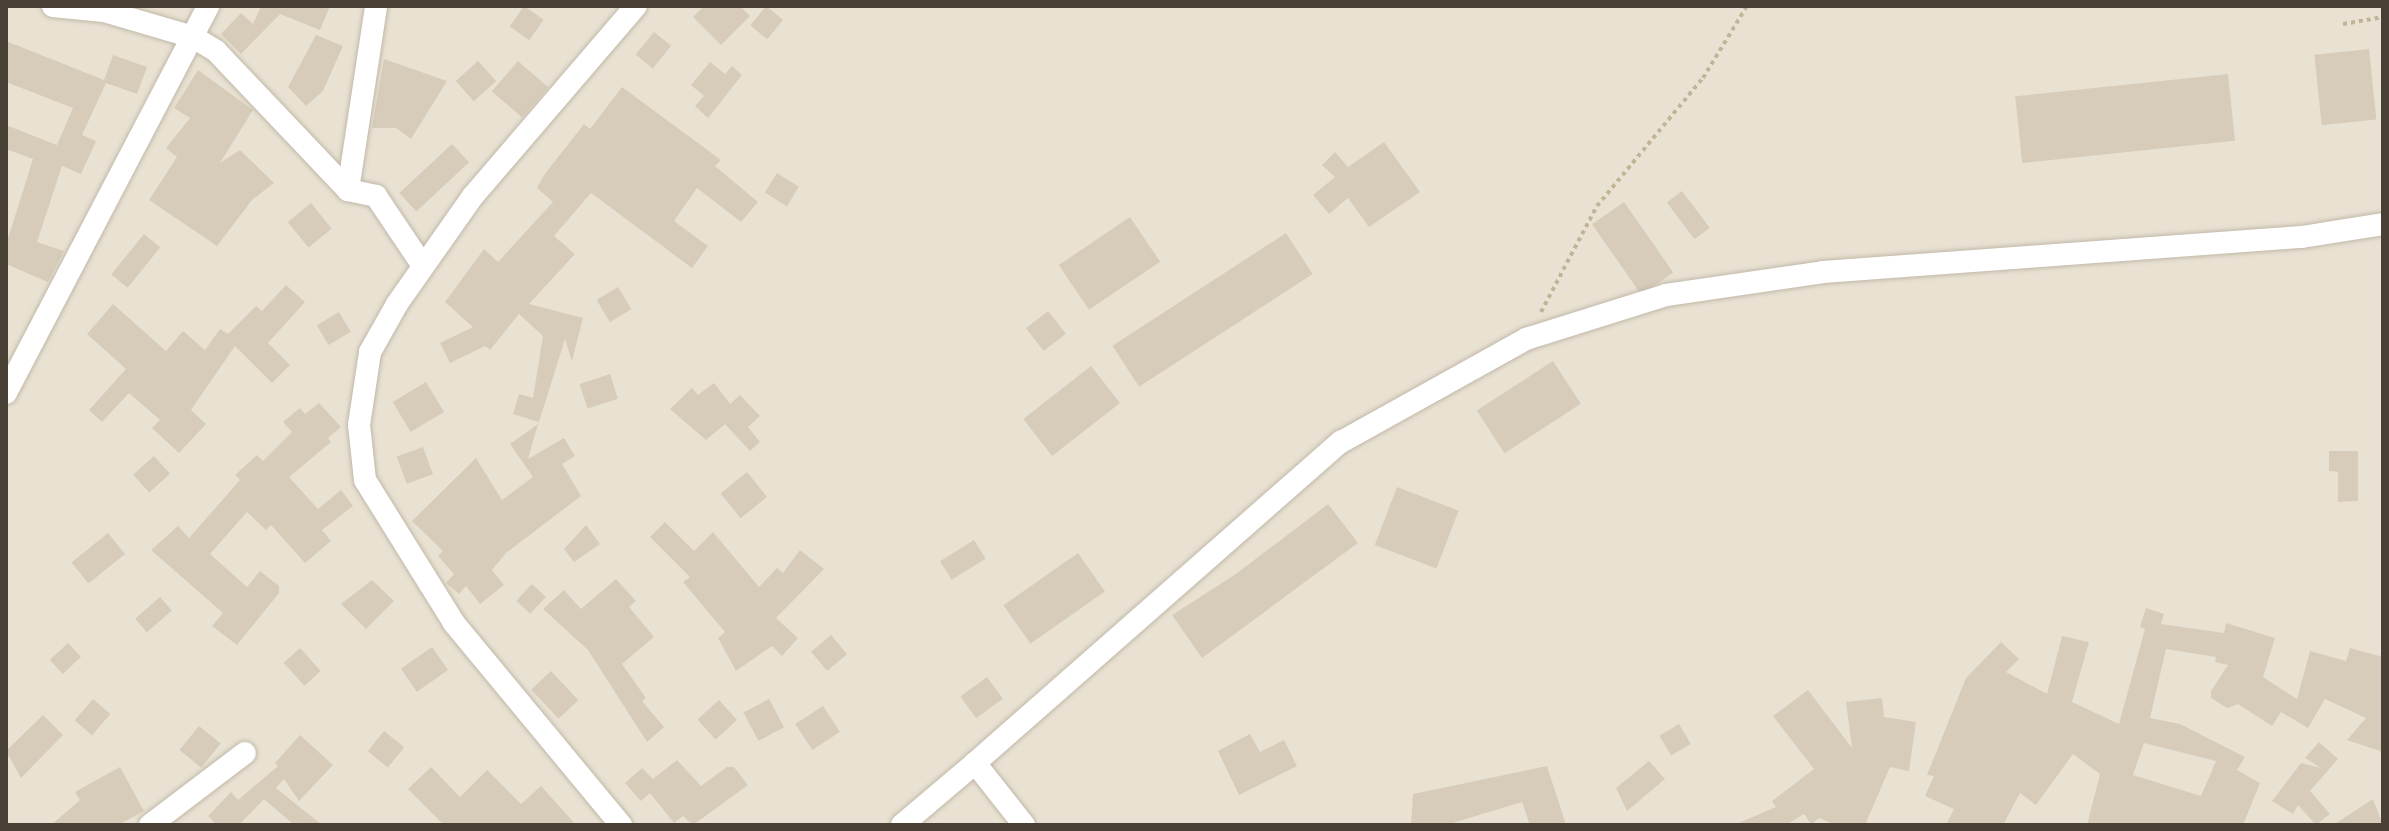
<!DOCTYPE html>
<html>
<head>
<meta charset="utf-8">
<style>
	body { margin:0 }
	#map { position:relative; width:2389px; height:831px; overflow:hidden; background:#f4f0e6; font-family:Karla,sans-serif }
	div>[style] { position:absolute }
	.residential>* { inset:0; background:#e9e2d3; transform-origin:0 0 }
	.building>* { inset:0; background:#d7ccba; transform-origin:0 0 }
	.path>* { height:4px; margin-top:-2px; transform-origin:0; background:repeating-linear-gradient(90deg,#c3b498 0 4px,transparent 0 8px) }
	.roads { filter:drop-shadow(0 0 2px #c1b8a8) drop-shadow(0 0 2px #c1b8a8) }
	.street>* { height:22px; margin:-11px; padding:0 11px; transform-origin:11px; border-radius:11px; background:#fff }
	span { translate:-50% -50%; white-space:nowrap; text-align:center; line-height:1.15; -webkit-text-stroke:8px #fff; paint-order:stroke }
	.frame { position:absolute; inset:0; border:8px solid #484035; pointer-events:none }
</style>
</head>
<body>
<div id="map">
	<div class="residential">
		<div style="left:6px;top:6px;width:2377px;height:819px"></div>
	</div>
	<div class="building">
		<div style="clip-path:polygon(261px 6px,330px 6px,320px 30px,280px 14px,241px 54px,221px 34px,241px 13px,253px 24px)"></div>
		<div style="left:524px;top:6px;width:24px;height:25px;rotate:35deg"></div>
		<div style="clip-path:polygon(704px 6px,740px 6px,750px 16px,721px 45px,693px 17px)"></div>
		<div style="left:766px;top:6px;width:22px;height:25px;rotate:39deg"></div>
		<div style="left:654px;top:32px;width:22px;height:29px;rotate:39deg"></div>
		<div style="clip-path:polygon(316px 35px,343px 46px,323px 91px,306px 106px,288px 87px)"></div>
		<div style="clip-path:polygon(6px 41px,104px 80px,113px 55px,147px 67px,137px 94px,106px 83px,82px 135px,96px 141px,81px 174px,62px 166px,37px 242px,64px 251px,48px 282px,6px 264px,6px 245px,33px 159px,6px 149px,6px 125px,57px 145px,73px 108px,6px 82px)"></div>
		<div style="left:2369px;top:49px;width:71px;height:55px;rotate:84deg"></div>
		<div style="clip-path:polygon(384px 59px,447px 81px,411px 139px,396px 128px,372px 128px)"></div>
		<div style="left:478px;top:61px;width:27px;height:30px;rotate:48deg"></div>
		<div style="left:518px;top:61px;width:40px;height:40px;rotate:41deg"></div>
		<div style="clip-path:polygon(710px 62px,725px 74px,732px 66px,742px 75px,708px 118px,695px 106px,704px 96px,691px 85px)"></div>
		<div style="clip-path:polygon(198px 70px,253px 110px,220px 163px,240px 150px,274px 183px,252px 200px,217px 246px,149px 200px,177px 157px,166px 148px,190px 118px,174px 108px)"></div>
		<div style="left:2228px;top:74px;width:67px;height:214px;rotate:84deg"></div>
		<div style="clip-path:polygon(622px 87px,721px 160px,715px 166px,758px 202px,741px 222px,697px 188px,674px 221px,708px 246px,692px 268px,591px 193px,554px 236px,575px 254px,529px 304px,583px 318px,572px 361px,565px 339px,539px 422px,513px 414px,519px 394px,533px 398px,543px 336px,519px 314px,490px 350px,485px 346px,450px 363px,440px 343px,473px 327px,445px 302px,484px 249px,498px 262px,553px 202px,537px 188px,544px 175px,584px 124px,590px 129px)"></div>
		<div style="clip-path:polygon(1384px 142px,1420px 192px,1369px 227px,1348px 198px,1329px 214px,1313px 195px,1335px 177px,1322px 165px,1335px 152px,1348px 167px)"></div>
		<div style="left:452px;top:144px;width:25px;height:72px;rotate:47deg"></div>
		<div style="left:777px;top:173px;width:26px;height:23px;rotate:32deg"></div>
		<div style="left:1682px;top:191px;width:46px;height:19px;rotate:53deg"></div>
		<div style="left:1624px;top:202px;width:86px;height:39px;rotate:55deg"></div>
		<div style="left:311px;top:203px;width:33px;height:30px;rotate:51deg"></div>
		<div style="left:1130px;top:217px;width:54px;height:86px;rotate:56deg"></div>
		<div style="left:1286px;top:233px;width:49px;height:207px;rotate:57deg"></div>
		<div style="left:144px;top:234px;width:21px;height:52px;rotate:39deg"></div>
		<div style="clip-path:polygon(286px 285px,305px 302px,268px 343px,290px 365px,272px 383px,235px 346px,191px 410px,206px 424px,179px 453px,152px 428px,160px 420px,129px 393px,102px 422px,89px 410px,126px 369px,87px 334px,113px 304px,166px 351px,183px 331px,205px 350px,220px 329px,228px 334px,256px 306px,262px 311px)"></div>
		<div style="left:618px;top:287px;width:26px;height:25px;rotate:59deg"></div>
		<div style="left:1048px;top:311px;width:29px;height:28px;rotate:52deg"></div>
		<div style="left:339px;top:312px;width:23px;height:26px;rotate:59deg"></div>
		<div style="left:1553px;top:361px;width:51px;height:91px;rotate:57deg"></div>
		<div style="left:1091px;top:366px;width:47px;height:86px;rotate:52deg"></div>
		<div style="left:610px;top:374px;width:26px;height:32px;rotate:72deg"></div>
		<div style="left:426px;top:382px;width:35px;height:39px;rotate:59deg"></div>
		<div style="clip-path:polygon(714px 383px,730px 404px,740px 395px,760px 416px,748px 427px,760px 442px,750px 451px,725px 424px,706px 440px,670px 409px,692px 388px,698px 395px)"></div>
		<div style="clip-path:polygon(319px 403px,341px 427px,328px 438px,331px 442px,289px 477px,318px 509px,341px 490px,353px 506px,322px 530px,331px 541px,305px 563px,271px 525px,266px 530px,247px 512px,210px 554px,247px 587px,260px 571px,279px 586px,279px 593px,237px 645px,212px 626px,223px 613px,151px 550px,178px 526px,189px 538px,240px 480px,235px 475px,257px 455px,263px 461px,292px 432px,283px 422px,300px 408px,305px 414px)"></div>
		<div style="clip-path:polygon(538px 424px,528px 459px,564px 438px,575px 456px,562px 464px,581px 496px,506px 553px,492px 570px,504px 585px,480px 604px,466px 586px,459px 594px,446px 583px,454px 574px,438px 556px,443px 551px,412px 521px,476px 458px,502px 500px,533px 477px,510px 444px)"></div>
		<div style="left:423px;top:447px;width:29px;height:28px;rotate:70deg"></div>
		<div style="clip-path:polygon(2329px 451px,2358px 451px,2358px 501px,2338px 502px,2338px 472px,2329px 471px)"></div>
		<div style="left:154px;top:456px;width:24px;height:28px;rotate:48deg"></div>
		<div style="left:747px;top:472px;width:32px;height:34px;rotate:51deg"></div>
		<div style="left:1397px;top:487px;width:66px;height:62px;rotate:21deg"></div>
		<div style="clip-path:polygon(1328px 504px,1358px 543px,1202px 658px,1172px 615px,1236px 574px)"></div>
		<div style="clip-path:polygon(665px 522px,694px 551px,713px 532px,759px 587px,777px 568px,783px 573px,800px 550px,824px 569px,776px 618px,798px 638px,782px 656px,772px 646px,736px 671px,718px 638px,725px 632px,683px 582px,690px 577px,650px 537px)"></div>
		<div style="clip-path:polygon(586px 525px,600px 544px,574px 562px,564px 549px)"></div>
		<div style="left:108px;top:533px;width:27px;height:47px;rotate:51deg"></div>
		<div style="left:974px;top:540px;width:22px;height:40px;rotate:58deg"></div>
		<div style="left:1078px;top:553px;width:47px;height:91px;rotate:55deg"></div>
		<div style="clip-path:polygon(616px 579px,636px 601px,629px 607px,654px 637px,622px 664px,646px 698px,642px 701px,664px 727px,647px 742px,588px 650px,543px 609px,564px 590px,581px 609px)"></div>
		<div style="clip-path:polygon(372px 580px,394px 601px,366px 629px,341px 604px)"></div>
		<div style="left:532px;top:584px;width:19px;height:23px;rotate:43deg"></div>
		<div style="left:160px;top:597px;width:18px;height:33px;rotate:49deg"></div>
		<div style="clip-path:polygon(evenodd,2146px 608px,2164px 614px,2161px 624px,2224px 633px,2226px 623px,2275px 638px,2263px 677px,2297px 699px,2310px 651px,2346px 661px,2350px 648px,2383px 657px,2383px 752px,2347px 740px,2366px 718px,2325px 699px,2308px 728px,2281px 712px,2272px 726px,2238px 704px,2227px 708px,2211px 698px,2211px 691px,2228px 665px,2215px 662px,2216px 657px,2166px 649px,2150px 718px,2180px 724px,2245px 757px,2237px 770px,2260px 783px,2243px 825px,2087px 825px,2100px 774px,2073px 754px,2036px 805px,2020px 793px,2003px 825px,1946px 825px,1954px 809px,1925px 796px,1934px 776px,1927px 775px,1966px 678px,2001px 642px,2019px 659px,2006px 672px,2047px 694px,2062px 636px,2089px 642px,2072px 702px,2119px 724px,2145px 629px,2140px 627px,2146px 608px,2144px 743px,2216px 761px,2201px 796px,2133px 775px,2144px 743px)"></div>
		<div style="left:831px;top:635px;width:25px;height:26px;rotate:50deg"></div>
		<div style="left:68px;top:643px;width:19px;height:25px;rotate:47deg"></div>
		<div style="left:432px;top:647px;width:28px;height:38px;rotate:55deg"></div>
		<div style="left:300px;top:648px;width:31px;height:22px;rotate:48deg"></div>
		<div style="left:551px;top:671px;width:40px;height:27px;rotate:47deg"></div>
		<div style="left:987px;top:677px;width:27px;height:33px;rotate:54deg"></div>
		<div style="clip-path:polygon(1808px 690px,1852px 748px,1846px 702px,1882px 698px,1884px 717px,1916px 722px,1909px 771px,1890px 767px,1865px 825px,1836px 825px,1819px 818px,1811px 824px,1804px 814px,1786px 825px,1734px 825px,1776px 807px,1772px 801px,1814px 769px,1773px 716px)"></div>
		<div style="left:93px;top:699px;width:23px;height:28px;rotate:41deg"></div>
		<div style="left:769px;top:699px;width:32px;height:29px;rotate:62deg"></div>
		<div style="left:719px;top:700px;width:27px;height:29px;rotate:48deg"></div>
		<div style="left:823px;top:706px;width:31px;height:33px;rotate:57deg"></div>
		<div style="clip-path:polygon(43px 715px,63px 735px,21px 778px,6px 751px)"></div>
		<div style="left:1679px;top:724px;width:23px;height:23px;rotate:59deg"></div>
		<div style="left:199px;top:726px;width:28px;height:31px;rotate:39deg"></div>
		<div style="left:384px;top:731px;width:26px;height:26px;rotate:39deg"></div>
		<div style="clip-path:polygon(1250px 734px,1260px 752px,1284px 740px,1297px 766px,1239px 795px,1218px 751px)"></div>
		<div style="clip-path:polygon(300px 735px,333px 765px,299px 801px,284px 779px,276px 788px,322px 825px,294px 825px,264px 799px,239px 825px,217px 825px,208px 816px,231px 792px,238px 800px,278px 766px,275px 763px)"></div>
		<div style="clip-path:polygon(2319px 742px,2338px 759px,2310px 791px,2330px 814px,2316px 825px,2298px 805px,2293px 814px,2272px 801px,2301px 763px,2321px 768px,2305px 758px)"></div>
		<div style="clip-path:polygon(677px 760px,701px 786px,727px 767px,734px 767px,748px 785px,693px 825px,683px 816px,674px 823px,650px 793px,641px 801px,625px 783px,642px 768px,653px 779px)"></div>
		<div style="clip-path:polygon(1649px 761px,1665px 779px,1627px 811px,1616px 788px)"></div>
		<div style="clip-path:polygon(1547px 766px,1566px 825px,1530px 825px,1522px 802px,1446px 825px,1411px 825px,1413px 794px)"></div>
		<div style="clip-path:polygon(120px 767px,144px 811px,118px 825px,51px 825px,80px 800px,75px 792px)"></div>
		<div style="clip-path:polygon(431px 767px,460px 797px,487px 770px,521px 804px,541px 786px,576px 825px,444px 825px,408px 789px)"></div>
		<div style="clip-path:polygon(2373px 799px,2383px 825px,2333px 825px)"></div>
	</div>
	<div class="path">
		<div style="left:2343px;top:24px;width:41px;rotate:-9.9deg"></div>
		<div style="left:1541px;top:312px;width:120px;rotate:-62.2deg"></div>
		<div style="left:1597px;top:206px;width:166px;rotate:-50.4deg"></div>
		<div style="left:1703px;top:78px;width:84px;rotate:-58.6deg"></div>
	</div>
	<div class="roads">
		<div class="street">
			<div style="left:53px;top:6px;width:51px;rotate:5.6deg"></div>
			<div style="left:104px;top:11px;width:93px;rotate:16.3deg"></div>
			<div style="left:193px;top:37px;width:27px;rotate:31deg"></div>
			<div style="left:216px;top:51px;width:192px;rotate:46.5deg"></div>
			<div style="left:348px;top:190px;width:29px;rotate:12deg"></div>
			<div style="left:376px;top:196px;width:84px;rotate:56.1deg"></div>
			<div style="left:348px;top:190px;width:186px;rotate:-81.3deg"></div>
			<div style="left:6px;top:393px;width:437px;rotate:-62.4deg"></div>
			<div style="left:150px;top:825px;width:119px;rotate:-37.2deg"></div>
			<div style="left:621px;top:825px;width:262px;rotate:-129.6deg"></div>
			<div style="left:454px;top:623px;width:168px;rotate:-121.9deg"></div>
			<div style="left:365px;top:480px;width:55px;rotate:-96.2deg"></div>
			<div style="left:359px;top:425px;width:74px;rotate:-81.4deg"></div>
			<div style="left:370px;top:352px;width:55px;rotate:-60.6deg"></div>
			<div style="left:397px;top:304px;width:132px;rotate:-54.9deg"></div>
			<div style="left:473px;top:196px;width:250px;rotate:-49.4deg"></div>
			<div style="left:902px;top:825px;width:96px;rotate:-40.3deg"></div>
			<div style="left:1024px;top:825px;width:79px;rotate:-128.3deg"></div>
			<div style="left:975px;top:763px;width:487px;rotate:-41.3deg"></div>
			<div style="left:1341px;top:442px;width:212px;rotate:-29.1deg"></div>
			<div style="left:1526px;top:339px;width:147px;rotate:-17.4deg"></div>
			<div style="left:1666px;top:295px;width:159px;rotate:-8.3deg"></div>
			<div style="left:1823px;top:272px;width:480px;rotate:-4.2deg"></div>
			<div style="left:2302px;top:237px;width:82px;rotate:-9.1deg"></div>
		</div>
	</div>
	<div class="frame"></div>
</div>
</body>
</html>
